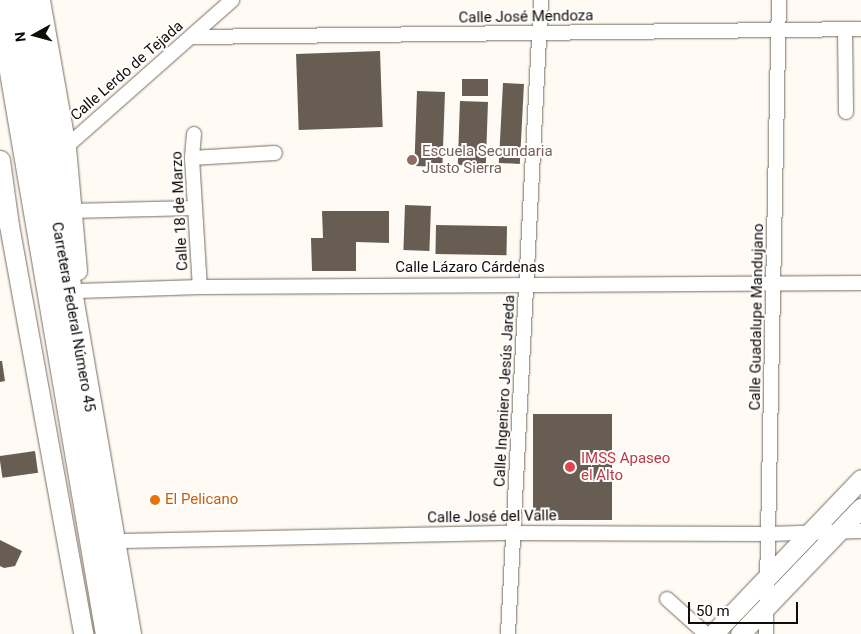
<!DOCTYPE html>
<html>
<head>
<meta charset="utf-8">
<style>
	body { margin:0 }
	#map { position:relative; width:861px; height:634px; overflow:hidden; background:#fffaf4; font-family:Roboto,sans-serif }
	div>[style] { position:absolute }
	.building>* { inset:0; background:#675d52; transform-origin:0 0 }
	.roads { filter:drop-shadow(0 0 1px #776d61) drop-shadow(0 0 1px #776d61) }
	.street>* { height:14px; margin:-7px; padding:0 7px; transform-origin:7px; border-radius:7px; background:#fff }
	.secondary>* { height:19px; margin:-9.5px; padding:0 9.5px; transform-origin:9.5px; border-radius:9.5px; background:#fff }
	.highway>* { height:25px; margin:-12.5px; padding:0 12.5px; transform-origin:12.5px; border-radius:12.5px; background:#fff }
	.dots>* { width:14px; height:14px; translate:-50% -50%; box-sizing:border-box; border:2px solid #fff; border-radius:50% }
	span { translate:-50% -50%; white-space:nowrap; text-align:center; line-height:1.15; -webkit-text-stroke:4px #fff; paint-order:stroke }
	.street-label { font-size:15px; color:#100c08 }
	.education-label { font-size:15px; color:#785e54 }
	.left { translate:0 -50%; text-align:left }
	.health-label { font-size:15px; color:#be3a42 }
	.food-label { font-size:15px; color:#c56008 }
	.north { position:absolute; left:10px; top:10px; width:50px; height:50px; -webkit-text-stroke:4px #fff; paint-order:stroke; rotate:263deg; font-size:14px; font-weight:700; line-height:20px; text-align:center; color:#100c08 }
	.north::after { content:''; display:block; margin:auto; width:18px; height:22px; background:#100c08; clip-path:polygon(50% 0,100% 100%,50% 72%,0 100%) }
	.scale { position:absolute; left:688px; top:602px; width:110px; height:22px; box-sizing:border-box; border:2px solid #100c08; border-top:0; padding-left:6px; font-size:15px; line-height:18px; white-space:nowrap; color:#100c08; -webkit-text-stroke:4px #fff; paint-order:stroke }
</style>
</head>
<body>
<div id="map">
	<div class="building">
		<div style="left:380px;top:51px;width:76px;height:84px;rotate:88deg"></div>
		<div style="left:462px;top:79px;width:26px;height:17px"></div>
		<div style="left:503px;top:83px;width:21px;height:80px;rotate:3deg"></div>
		<div style="left:417px;top:91px;width:28px;height:75px;rotate:2deg"></div>
		<div style="left:460px;top:101px;width:28px;height:64px;rotate:2deg"></div>
		<div style="left:405px;top:205px;width:26px;height:45px;rotate:2deg"></div>
		<div style="clip-path:polygon(322px 211px,389px 211px,389px 243px,356px 242px,356px 271px,312px 271px,311px 238px,323px 238px)"></div>
		<div style="left:436px;top:225px;width:71px;height:29px;rotate:1deg"></div>
		<div style="clip-path:polygon(0 361px,2px 361px,5px 381px,0 382px)"></div>
		<div style="left:533px;top:414px;width:79px;height:106px"></div>
		<div style="left:35px;top:451px;width:22px;height:36px;rotate:82deg"></div>
		<div style="clip-path:polygon(0 540px,22px 551px,15px 566px,4px 568px,0 566px)"></div>
	</div>
	<div class="roads">
		<div class="street">
			<div style="left:845px;top:29px;width:83px;rotate:89.3deg"></div>
			<div style="left:191px;top:37px;width:670px;rotate:-0.68deg"></div>
			<div style="left:194px;top:134px;width:24px;rotate:95deg"></div>
			<div style="left:192px;top:158px;width:129px;rotate:86.5deg"></div>
			<div style="left:66px;top:147px;width:222px;rotate:-41.5deg"></div>
			<div style="left:192px;top:158px;width:83px;rotate:-3.4deg"></div>
			<div style="left:70px;top:211px;width:125px;rotate:-1.4deg"></div>
			<div style="left:79px;top:291px;width:121px;rotate:-1.9deg"></div>
			<div style="left:200px;top:287px;width:661px;rotate:-0.35deg"></div>
			<div style="left:123px;top:541px;width:390px;rotate:-1.2deg"></div>
			<div style="left:513px;top:533px;width:255px;rotate:0.2deg"></div>
			<div style="left:768px;top:534px;width:93px;rotate:-1.8deg"></div>
			<div style="left:667px;top:599px;width:52px;rotate:41.9deg"></div>
			<div style="left:508px;top:634px;width:635px;rotate:-87.02deg"></div>
			<div style="left:766px;top:634px;width:634px;rotate:-88.83deg"></div>
		</div>
		<div class="secondary">
			<div style="left:40px;top:0;width:149px;rotate:80deg"></div>
			<div style="left:66px;top:147px;width:124px;rotate:84.9deg"></div>
			<div style="left:0;top:160px;width:66px;rotate:82.1deg"></div>
			<div style="left:9px;top:225px;width:416px;rotate:79.7deg"></div>
			<div style="left:713px;top:634px;width:214px;rotate:-46.3deg"></div>
			<div style="left:740px;top:634px;width:175px;rotate:-46.2deg"></div>
		</div>
		<div class="highway">
			<div style="left:19px;top:0;width:643px;rotate:80.24deg"></div>
			<div style="left:0;top:1px;width:642px;rotate:80.32deg"></div>
		</div>
	</div>
	<div class="dots">
		<div style="left:412px;top:160px;background:#8d6e63"></div>
		<div style="left:570px;top:467px;background:#e0444e"></div>
		<div style="left:155px;top:500px;background:#e8710a"></div>
	</div>
	<div class="street-label">
		<span style="left:526px;top:17px;rotate:-1deg">Calle José Mendoza</span>
		<span style="left:127px;top:71px;rotate:-41deg">Calle Lerdo de Tejada</span>
		<span style="left:180px;top:211px;rotate:-93deg">Calle 18 de Marzo</span>
		<span style="left:470px;top:268px">Calle Lázaro Cárdenas</span>
		<span style="left:73px;top:317px;rotate:80deg">Carretera Federal Número 45</span>
		<span style="left:757px;top:317px;rotate:-89deg">Calle Guadalupe Mandujano</span>
		<span style="left:505px;top:391px;rotate:-87deg">Calle Ingeniero Jesús Jareda</span>
		<span style="left:492px;top:517px;rotate:-1deg">Calle José del Valle</span>
	</div>
	<div class="education-label">
		<span class="left" style="left:422px;top:160px">Escuela Secundaria<br>Justo Sierra</span>
	</div>
	<div class="health-label">
		<span class="left" style="left:581px;top:467px">IMSS Apaseo<br>el Alto</span>
	</div>
	<div class="food-label">
		<span class="left" style="left:165px;top:500px">El Pelicano</span>
	</div>
	<div class="north">N</div>
	<div class="scale">50 m</div>
</div>
</body>
</html>
